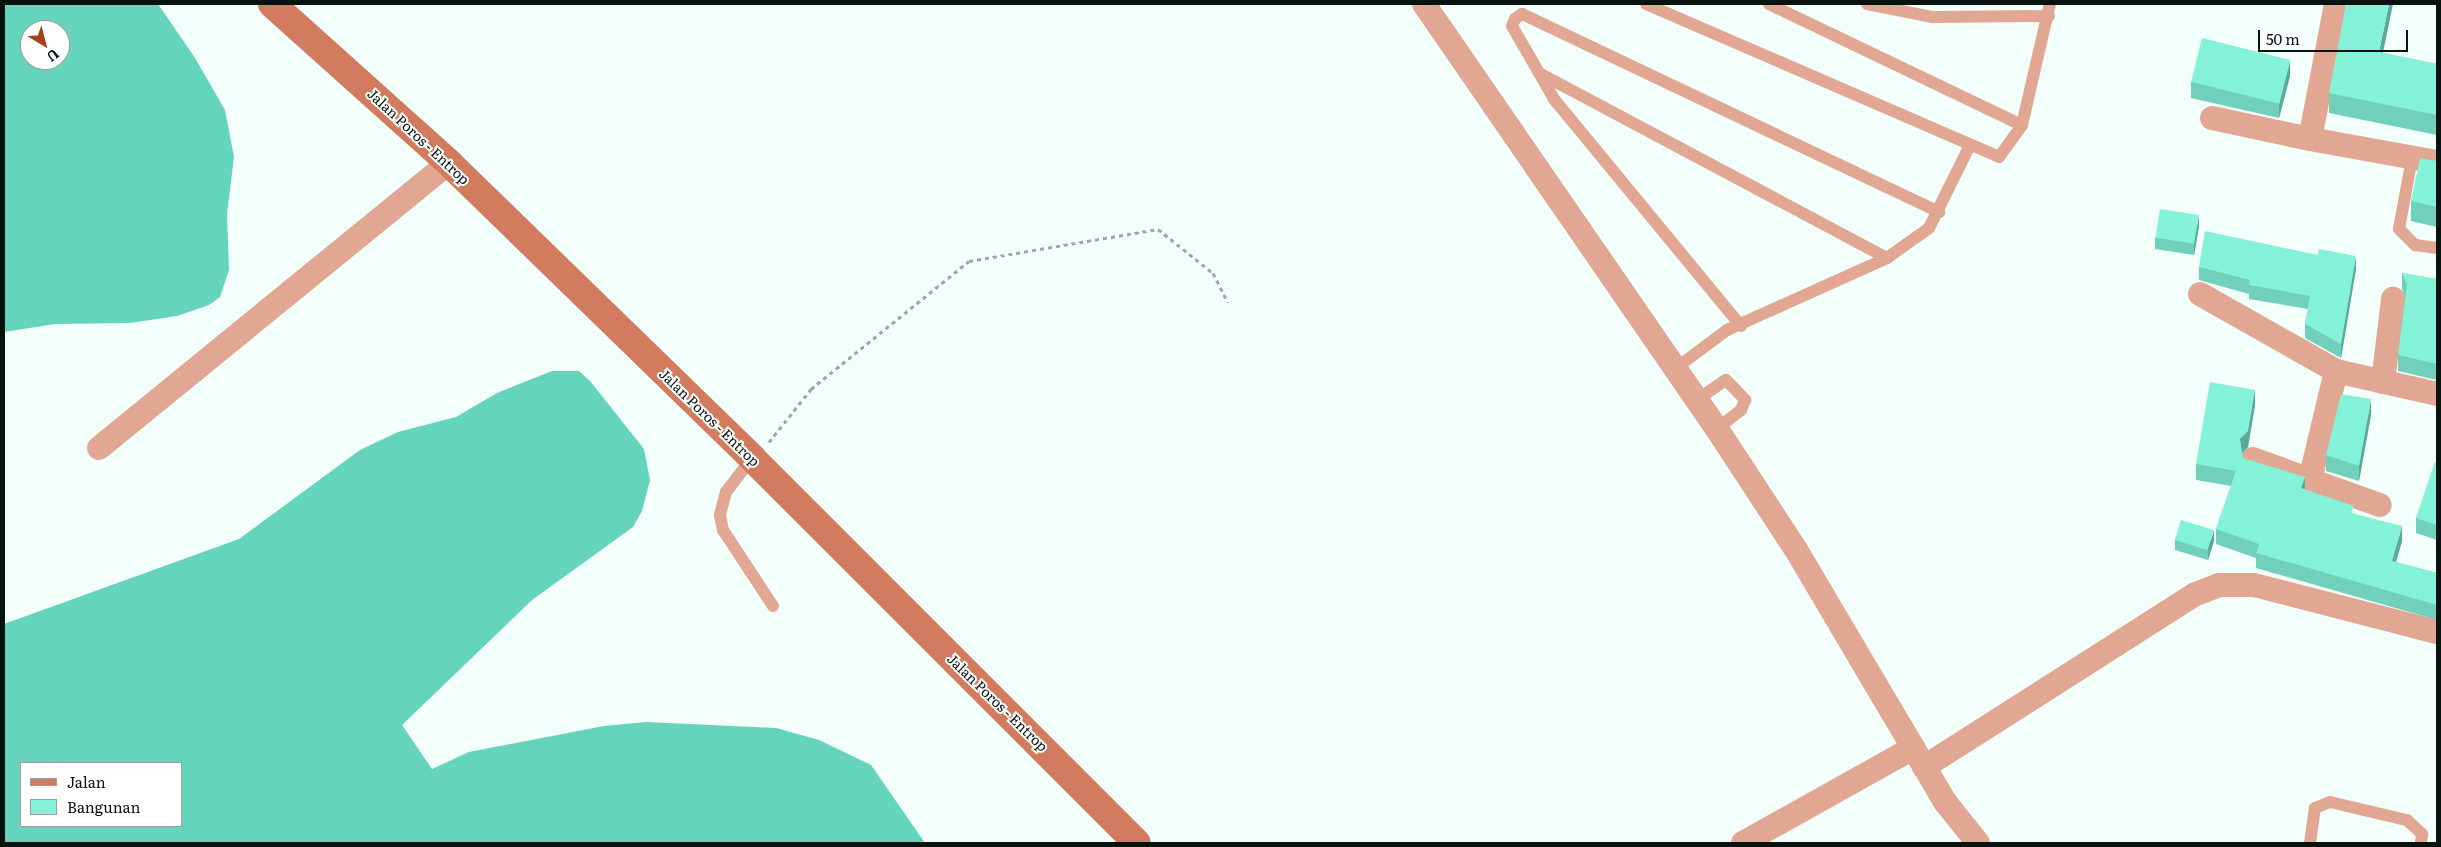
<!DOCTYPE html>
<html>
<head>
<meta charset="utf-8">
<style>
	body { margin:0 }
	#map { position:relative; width:2441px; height:847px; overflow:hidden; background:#f3fffb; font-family:Literata,serif }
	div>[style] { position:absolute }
	.forest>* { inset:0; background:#64d4ba }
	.path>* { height:3px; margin-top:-1.5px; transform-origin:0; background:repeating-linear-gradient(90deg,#9da9a5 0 4px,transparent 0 8px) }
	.lane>* { height:12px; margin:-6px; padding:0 6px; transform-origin:6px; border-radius:6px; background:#e2a793 }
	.street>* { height:24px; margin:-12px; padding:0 12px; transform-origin:12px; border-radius:12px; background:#e2a793 }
	.secondary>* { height:28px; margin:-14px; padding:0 14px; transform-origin:14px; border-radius:14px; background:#d27b5e }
	.wall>* { inset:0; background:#71d0b9 }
	.shaded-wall>* { inset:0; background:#5ca996 }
	.building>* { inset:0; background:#83f2d7; transform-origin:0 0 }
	span { translate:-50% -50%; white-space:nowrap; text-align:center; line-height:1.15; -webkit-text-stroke:4px #fff; paint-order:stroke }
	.street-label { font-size:14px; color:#081310 }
	.frame { position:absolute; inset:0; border:5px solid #081310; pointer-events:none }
	.legend { position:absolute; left:20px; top:762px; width:162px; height:65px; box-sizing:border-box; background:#fff; border:1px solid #9ca19f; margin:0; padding:6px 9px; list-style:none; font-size:15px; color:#081310 }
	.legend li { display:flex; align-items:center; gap:10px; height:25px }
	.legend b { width:25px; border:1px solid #9ca19f }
	.north { position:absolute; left:20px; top:20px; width:50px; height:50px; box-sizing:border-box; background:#fff; border:1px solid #9ca19f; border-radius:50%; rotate:143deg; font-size:14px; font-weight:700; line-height:20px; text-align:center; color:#081310 }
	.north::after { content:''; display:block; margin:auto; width:18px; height:22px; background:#a74119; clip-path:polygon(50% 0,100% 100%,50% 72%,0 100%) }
	.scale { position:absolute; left:2258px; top:30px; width:150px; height:22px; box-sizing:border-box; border:2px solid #081310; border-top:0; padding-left:6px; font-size:15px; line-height:18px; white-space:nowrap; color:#081310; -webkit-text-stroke:4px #fff; paint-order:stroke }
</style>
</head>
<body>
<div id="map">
	<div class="forest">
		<div style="clip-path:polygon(evenodd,4px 4px,158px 4px,195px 58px,225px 110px,234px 157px,227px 214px,229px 270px,220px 297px,209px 305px,177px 316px,130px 323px,55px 324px,4px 332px,4px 4px,30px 30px,60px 30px,60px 60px,30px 60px,30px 30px)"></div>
		<div style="clip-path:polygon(evenodd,552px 371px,579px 371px,590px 381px,644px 449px,650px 480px,642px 511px,633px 527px,532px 600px,402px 725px,432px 769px,469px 752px,604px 726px,646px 722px,776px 728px,819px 740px,871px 765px,925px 843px,4px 843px,4px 624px,239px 539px,360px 450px,398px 432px,456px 417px,497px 393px,552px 371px,21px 763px,181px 763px,181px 826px,21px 826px,21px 763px)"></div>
	</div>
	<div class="path">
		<div style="left:769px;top:442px;width:68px;rotate:-51.6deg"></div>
		<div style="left:811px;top:389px;width:203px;rotate:-39deg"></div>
		<div style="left:969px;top:261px;width:192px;rotate:-9.6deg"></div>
		<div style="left:1158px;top:229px;width:70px;rotate:38.7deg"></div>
		<div style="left:1213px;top:273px;width:33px;rotate:63deg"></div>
	</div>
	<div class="lane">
		<div style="left:1646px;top:4px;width:385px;rotate:23.4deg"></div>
		<div style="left:1999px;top:157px;width:39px;rotate:-54deg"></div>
		<div style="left:2022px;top:125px;width:124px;rotate:-77deg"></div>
		<div style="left:1769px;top:4px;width:280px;rotate:25.6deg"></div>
		<div style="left:1867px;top:4px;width:66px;rotate:11.3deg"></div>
		<div style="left:1932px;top:17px;width:117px;rotate:-0.5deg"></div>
		<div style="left:1539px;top:73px;width:394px;rotate:28deg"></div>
		<div style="left:2412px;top:158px;width:72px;rotate:100.4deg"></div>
		<div style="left:2399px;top:229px;width:23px;rotate:45deg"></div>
		<div style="left:2415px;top:245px;width:22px;rotate:8deg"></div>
		<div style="left:1741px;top:326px;width:294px;rotate:-129.5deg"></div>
		<div style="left:1554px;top:99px;width:84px;rotate:-119.9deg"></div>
		<div style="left:1512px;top:26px;width:8px;rotate:-67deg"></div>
		<div style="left:1515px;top:19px;width:9px;rotate:-36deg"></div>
		<div style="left:1522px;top:14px;width:462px;rotate:25.4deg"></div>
		<div style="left:1676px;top:368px;width:64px;rotate:-36.7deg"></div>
		<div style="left:1727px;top:330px;width:175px;rotate:-24.2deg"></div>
		<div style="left:1887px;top:258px;width:52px;rotate:-35.5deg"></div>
		<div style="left:1929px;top:228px;width:93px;rotate:-63.7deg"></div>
		<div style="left:1697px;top:400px;width:35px;rotate:-35deg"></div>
		<div style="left:1726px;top:380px;width:28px;rotate:46deg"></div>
		<div style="left:1745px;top:400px;width:11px;rotate:112deg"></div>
		<div style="left:1741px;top:410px;width:31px;rotate:142deg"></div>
		<div style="left:752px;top:458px;width:43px;rotate:127.4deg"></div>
		<div style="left:726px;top:492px;width:24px;rotate:105deg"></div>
		<div style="left:720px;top:515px;width:15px;rotate:79deg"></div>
		<div style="left:723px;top:530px;width:91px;rotate:56.7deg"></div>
		<div style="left:2310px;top:843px;width:35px;rotate:-82deg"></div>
		<div style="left:2315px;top:808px;width:16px;rotate:-22deg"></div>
		<div style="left:2330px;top:802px;width:79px;rotate:13.2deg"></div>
		<div style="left:2407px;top:820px;width:21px;rotate:43deg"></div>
		<div style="left:2422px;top:834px;width:9px;rotate:96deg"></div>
	</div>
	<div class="street">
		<div style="left:1424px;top:4px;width:516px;rotate:55.42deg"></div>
		<div style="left:1717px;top:429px;width:142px;rotate:56.8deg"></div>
		<div style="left:1795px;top:548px;width:296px;rotate:59.4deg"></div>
		<div style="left:1946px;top:803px;width:51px;rotate:51.3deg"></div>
		<div style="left:2336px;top:4px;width:137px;rotate:100.9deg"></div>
		<div style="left:2310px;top:139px;width:129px;rotate:10.3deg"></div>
		<div style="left:2212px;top:118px;width:100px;rotate:12.1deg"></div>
		<div style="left:2200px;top:294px;width:156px;rotate:29.5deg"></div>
		<div style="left:2336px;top:371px;width:104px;rotate:12.8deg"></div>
		<div style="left:2336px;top:371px;width:112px;rotate:103.4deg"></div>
		<div style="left:2310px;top:480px;width:74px;rotate:19.7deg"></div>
		<div style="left:2383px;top:382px;width:84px;rotate:-83.1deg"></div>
		<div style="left:99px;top:448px;width:451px;rotate:-39.2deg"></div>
		<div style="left:2253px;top:459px;width:61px;rotate:20.2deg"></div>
		<div style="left:1924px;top:767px;width:322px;rotate:-32.5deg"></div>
		<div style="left:2196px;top:594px;width:25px;rotate:-21deg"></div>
		<div style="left:2219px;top:585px;width:35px"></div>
		<div style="left:2254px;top:585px;width:189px;rotate:14.4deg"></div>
		<div style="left:1743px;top:843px;width:195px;rotate:-29.2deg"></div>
	</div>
	<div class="secondary">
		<div style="left:272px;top:4px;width:238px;rotate:41.9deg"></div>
		<div style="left:449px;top:163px;width:423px;rotate:44.2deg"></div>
		<div style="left:752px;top:458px;width:544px;rotate:45deg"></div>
	</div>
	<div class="wall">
		<div style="clip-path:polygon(2383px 53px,2437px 64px,2437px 135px,2329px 113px,2329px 93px)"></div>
		<div style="clip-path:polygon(2290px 76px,2279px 118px,2191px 98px,2191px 82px)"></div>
		<div style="clip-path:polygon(2437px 161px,2437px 227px,2411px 221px,2411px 201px)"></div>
		<div style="clip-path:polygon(2199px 226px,2194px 255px,2155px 249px,2155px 238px)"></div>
		<div style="clip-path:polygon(2199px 267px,2356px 269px,2341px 358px,2305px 338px,2305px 324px,2308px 309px,2249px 299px,2249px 294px,2199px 280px)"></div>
		<div style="clip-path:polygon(2402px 273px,2437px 279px,2437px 380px,2398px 371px,2398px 355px,2405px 297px,2402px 289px)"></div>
		<div style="clip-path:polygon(2255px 405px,2248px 447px,2242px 453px,2243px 458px,2354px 514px,2402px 541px,2396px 562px,2437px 573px,2437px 620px,2256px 568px,2256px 558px,2216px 544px,2216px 529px,2231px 486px,2196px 480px,2196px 464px)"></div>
		<div style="clip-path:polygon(2371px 415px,2359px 481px,2326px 471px,2326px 455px)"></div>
		<div style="clip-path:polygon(2437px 463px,2437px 540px,2416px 533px,2416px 518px)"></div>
		<div style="clip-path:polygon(2175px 540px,2214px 541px,2208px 560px,2175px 550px)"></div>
	</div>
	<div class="shaded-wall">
		<div style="clip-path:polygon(2389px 4px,2393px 4px,2379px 72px,2379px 52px)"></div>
		<div style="clip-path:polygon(2290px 60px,2290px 76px,2279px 118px,2279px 103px)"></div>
		<div style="clip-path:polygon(2199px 215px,2199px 226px,2194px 255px,2194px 244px)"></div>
		<div style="clip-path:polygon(2356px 256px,2356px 269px,2341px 358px,2341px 344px)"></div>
		<div style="clip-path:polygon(2255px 390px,2255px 405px,2248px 447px,2240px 455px,2240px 439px)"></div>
		<div style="clip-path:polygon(2371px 399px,2371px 415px,2359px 481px,2359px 466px)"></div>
		<div style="clip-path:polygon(2305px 477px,2305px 493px,2301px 488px)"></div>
		<div style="clip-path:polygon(2402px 526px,2402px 541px,2392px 576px,2392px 561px)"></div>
		<div style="clip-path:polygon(2214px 530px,2214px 541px,2208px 560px,2208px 549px)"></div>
	</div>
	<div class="building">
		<div style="clip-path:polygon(2346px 4px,2389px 4px,2379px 52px,2437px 64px,2437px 115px,2329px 93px)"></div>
		<div style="left:2202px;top:38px;width:91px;height:45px;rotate:14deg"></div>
		<div style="clip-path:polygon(2420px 158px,2437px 161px,2437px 207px,2411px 201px)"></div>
		<div style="left:2160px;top:209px;width:39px;height:29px;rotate:9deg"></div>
		<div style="clip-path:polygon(2205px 231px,2318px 255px,2319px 249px,2356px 256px,2341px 344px,2305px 324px,2310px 296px,2249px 285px,2250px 280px,2199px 267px)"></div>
		<div style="clip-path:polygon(2402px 273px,2437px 279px,2437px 364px,2398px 355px,2407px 285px)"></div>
		<div style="clip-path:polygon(2210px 382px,2255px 390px,2248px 431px,2240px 439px,2243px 458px,2305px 477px,2301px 488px,2354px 506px,2351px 513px,2402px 526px,2392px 561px,2437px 573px,2437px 605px,2256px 553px,2259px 544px,2216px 529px,2236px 471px,2196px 464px)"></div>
		<div style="clip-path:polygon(2341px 394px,2371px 399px,2359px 466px,2326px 455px)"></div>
		<div style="clip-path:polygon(2435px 462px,2437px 463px,2437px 525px,2416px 518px)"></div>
		<div style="left:2181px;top:520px;width:34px;height:21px;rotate:17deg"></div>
	</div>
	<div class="street-label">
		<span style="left:419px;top:136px;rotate:43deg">Jalan Poros - Entrop</span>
		<span style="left:710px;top:417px;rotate:44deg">Jalan Poros - Entrop</span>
		<span style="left:998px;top:702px;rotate:44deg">Jalan Poros - Entrop</span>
	</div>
	<div class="frame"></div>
	<ul class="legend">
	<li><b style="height:6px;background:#d27b5e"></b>Jalan</li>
	<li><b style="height:14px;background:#83f2d7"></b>Bangunan</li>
	</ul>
	<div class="north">U</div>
	<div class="scale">50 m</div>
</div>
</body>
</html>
